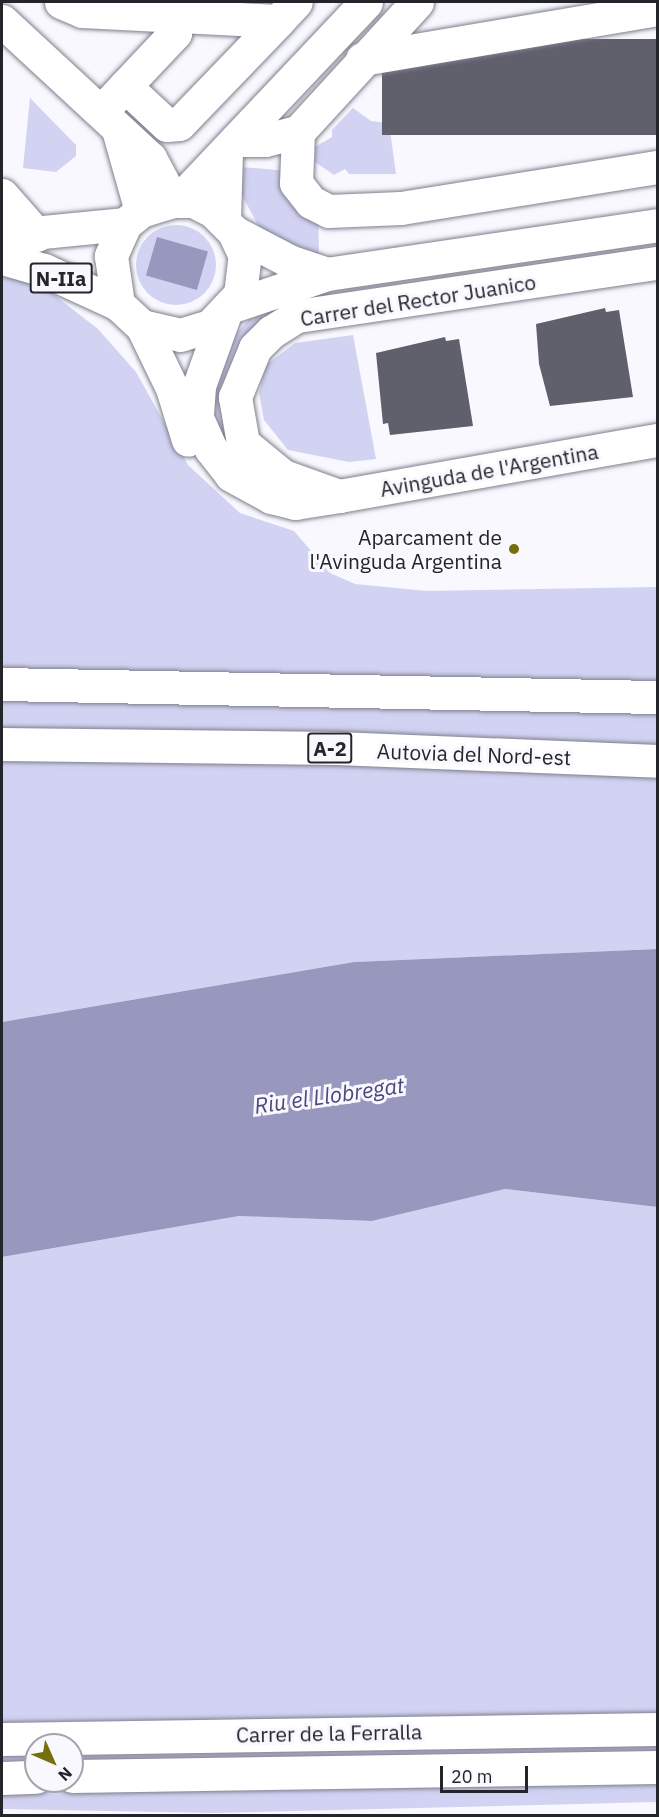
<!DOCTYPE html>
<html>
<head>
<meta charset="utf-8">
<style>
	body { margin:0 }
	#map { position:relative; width:659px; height:1817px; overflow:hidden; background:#f8f8fe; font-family:"IBM Plex Sans",sans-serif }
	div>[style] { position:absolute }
	.green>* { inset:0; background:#d2d2f3 }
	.round { border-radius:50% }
	.water>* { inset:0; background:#9897be; transform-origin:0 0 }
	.building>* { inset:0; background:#60606d; transform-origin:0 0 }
	.roads { filter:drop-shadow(0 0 2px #7f7f8d) drop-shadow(0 0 2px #7f7f8d) }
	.minor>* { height:33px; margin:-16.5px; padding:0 16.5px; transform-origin:16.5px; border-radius:16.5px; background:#fff }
	.major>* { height:33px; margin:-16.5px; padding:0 16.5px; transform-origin:16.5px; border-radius:16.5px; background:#fff }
	.highway>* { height:33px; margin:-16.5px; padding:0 16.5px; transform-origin:16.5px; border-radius:16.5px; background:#fff }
	.dots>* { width:16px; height:16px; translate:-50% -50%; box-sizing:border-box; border:3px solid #f8f8fe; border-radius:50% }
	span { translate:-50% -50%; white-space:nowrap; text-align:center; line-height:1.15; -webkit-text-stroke:6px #f8f8fe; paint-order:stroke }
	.shield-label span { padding:2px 4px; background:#f8f8fe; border:2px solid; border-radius:4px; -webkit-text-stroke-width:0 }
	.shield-label { font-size:20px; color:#24252a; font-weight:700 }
	.street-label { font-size:21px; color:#24252a }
	.poi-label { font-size:21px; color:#24252a }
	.right { translate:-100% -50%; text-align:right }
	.water-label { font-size:22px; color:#4a477b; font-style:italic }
	.frame { position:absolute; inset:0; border:3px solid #24252a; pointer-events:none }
	.north { position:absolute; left:24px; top:1733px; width:60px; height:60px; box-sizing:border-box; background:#f8f8fe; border:2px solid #a3a4a9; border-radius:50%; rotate:135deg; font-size:16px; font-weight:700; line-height:24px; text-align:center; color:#24252a }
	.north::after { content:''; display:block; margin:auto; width:21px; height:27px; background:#756f0e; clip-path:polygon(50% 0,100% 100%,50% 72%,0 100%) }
	.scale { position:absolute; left:440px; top:1766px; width:88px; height:27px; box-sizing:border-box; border:3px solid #24252a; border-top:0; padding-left:8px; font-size:18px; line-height:21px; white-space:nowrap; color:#24252a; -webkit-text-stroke:4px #f8f8fe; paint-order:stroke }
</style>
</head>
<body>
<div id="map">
	<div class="green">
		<div style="clip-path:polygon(30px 98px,76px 145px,76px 156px,56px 172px,23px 168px)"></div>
		<div style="clip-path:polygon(353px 108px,371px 121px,389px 123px,396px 174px,349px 174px,345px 169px,334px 175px,315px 162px,315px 147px,332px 137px,332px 130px)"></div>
		<div style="clip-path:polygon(241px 167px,288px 171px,318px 212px,319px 256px,271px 237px,258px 225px,240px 192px)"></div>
		<div class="round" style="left:136px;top:225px;width:80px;height:80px"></div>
		<div style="clip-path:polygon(2px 277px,36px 281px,98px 329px,136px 372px,188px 465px,240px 513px,294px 531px,330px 573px,355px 584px,427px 591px,657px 587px,657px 949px,354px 962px,2px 1022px)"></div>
		<div style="clip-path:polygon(257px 310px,267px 323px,240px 350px,254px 476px,216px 430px,211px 401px,225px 347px)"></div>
		<div style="clip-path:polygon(353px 335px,376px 459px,349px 462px,288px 450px,264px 420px,259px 393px,266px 365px,295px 343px)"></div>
		<div style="clip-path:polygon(evenodd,505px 1189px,657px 1207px,657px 1802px,214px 1813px,2px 1809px,2px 1257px,239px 1216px,372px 1221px,505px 1189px,36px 1745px,72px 1745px,72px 1781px,36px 1781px,36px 1745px)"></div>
	</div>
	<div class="water">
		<div style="left:157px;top:237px;width:53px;height:40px;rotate:16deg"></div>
		<div style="clip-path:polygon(657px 949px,657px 1207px,505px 1189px,372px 1221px,239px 1216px,2px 1257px,2px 1022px,354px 962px)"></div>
	</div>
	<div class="building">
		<div style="left:657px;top:39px;width:96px;height:275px;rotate:90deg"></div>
		<div style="clip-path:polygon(605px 308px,606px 312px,619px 310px,633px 397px,550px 406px,539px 364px,536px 324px)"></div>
		<div style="clip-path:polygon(445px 337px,446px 341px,459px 339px,473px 426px,390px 435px,388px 423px,383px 424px,376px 353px)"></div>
	</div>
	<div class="roads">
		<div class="minor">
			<div style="left:61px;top:2px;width:23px;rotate:23deg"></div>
			<div style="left:82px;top:11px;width:196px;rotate:2.9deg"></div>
			<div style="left:278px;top:21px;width:26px;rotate:-47deg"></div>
			<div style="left:2px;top:21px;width:202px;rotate:42.8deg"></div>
			<div style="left:150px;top:158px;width:49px;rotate:61.9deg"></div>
			<div style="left:362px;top:59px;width:300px;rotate:-9.6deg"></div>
			<div style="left:125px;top:86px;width:57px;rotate:42.9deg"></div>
			<div style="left:167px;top:125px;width:12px;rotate:-5deg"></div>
			<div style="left:179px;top:124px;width:143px;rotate:-46.1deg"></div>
			<div style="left:110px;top:102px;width:95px;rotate:-46.7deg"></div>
			<div style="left:175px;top:33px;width:18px;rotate:-93deg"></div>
			<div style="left:298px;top:132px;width:51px;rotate:92.2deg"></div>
			<div style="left:296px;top:183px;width:24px;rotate:52deg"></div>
			<div style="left:311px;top:202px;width:20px;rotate:27deg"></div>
			<div style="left:329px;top:211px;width:72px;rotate:-2.4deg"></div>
			<div style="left:401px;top:208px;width:260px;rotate:-9.1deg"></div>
			<div style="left:119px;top:133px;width:81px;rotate:74.2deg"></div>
			<div style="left:236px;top:140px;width:29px"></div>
			<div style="left:265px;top:140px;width:34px;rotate:-14deg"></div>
			<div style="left:298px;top:132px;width:176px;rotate:-47.5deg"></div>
			<div style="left:2px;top:195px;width:53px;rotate:48.8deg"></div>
			<div style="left:179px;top:200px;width:272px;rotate:-46.6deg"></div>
			<div style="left:224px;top:220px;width:67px;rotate:-88.3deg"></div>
			<div style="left:224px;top:316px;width:74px;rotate:109.7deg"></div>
			<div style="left:199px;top:386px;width:32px;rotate:94deg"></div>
			<div style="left:197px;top:418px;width:34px;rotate:66deg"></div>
			<div style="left:211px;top:449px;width:33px;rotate:52deg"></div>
			<div style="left:231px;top:475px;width:46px;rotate:28.8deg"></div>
			<div style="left:271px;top:497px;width:25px;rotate:14deg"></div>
			<div style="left:295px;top:503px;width:45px;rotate:-9deg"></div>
			<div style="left:339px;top:496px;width:324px;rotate:-10deg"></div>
			<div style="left:142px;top:326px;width:69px;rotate:64.2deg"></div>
			<div style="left:172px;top:388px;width:54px;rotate:72.9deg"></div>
			<div style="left:339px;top:496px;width:59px;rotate:-160.3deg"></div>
			<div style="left:283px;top:476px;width:52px;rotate:-140.5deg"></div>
			<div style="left:243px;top:443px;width:47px;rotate:-99.9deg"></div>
			<div style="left:235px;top:397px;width:53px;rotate:-67.8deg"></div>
			<div style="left:255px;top:348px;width:23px;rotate:-45deg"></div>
			<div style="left:271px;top:332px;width:31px;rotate:-32deg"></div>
			<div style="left:297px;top:316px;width:365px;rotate:-8.4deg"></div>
			<div style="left:2px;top:1739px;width:656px;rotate:-0.87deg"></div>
			<div style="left:72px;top:1776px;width:586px;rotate:-0.88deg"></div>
			<div style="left:2px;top:1778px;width:34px;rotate:-2deg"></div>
		</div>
		<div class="major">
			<div style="left:234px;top:232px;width:62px;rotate:27.8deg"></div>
			<div style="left:289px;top:261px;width:40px;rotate:18.9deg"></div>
			<div style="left:2px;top:236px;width:124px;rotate:-5.6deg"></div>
			<div style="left:2px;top:258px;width:44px;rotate:15.9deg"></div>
			<div style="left:44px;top:270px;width:81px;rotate:24.7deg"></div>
			<div style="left:118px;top:304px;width:33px;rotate:43deg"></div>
			<div style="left:142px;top:326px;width:39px;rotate:13deg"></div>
			<div style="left:180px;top:335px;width:31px;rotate:-17deg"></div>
			<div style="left:210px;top:326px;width:44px;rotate:-46.8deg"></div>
			<div style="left:240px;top:294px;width:38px;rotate:-83deg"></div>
			<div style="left:245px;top:256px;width:26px;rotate:-115deg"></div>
			<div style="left:234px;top:232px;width:30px;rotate:-135deg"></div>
			<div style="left:213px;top:211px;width:22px;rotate:-153deg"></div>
			<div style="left:193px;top:201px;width:20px;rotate:180deg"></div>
			<div style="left:173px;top:201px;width:34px;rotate:163deg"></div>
			<div style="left:141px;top:211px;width:21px;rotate:141deg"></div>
			<div style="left:125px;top:224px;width:35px;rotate:114deg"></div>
			<div style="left:111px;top:256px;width:49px;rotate:81.7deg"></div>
			<div style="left:233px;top:306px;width:99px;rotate:-18.8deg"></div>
			<div style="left:327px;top:274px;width:335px;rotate:-8.4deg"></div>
		</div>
		<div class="highway">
			<div style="left:2px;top:684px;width:656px;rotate:1.14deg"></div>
			<div style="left:2px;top:744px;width:335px;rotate:0.7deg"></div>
			<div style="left:337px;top:748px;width:321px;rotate:2.3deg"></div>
		</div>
	</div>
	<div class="dots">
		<div style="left:514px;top:549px;background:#756f0e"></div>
	</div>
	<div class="shield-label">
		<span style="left:61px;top:278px">N-IIa</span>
		<span style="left:330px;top:748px">A-2</span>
	</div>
	<div class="street-label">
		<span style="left:418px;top:300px;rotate:-9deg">Carrer del Rector Juanico</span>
		<span style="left:489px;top:470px;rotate:-10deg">Avinguda de l'Argentina</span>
		<span style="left:474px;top:754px;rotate:2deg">Autovia del Nord-est</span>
		<span style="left:329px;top:1733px;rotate:-1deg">Carrer de la Ferralla</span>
	</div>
	<div class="poi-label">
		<span class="right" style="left:502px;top:549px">Aparcament de<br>l'Avinguda Argentina</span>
	</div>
	<div class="water-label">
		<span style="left:329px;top:1095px;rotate:-8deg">Riu el Llobregat</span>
	</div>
	<div class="frame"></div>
	<div class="north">N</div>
	<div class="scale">20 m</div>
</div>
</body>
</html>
